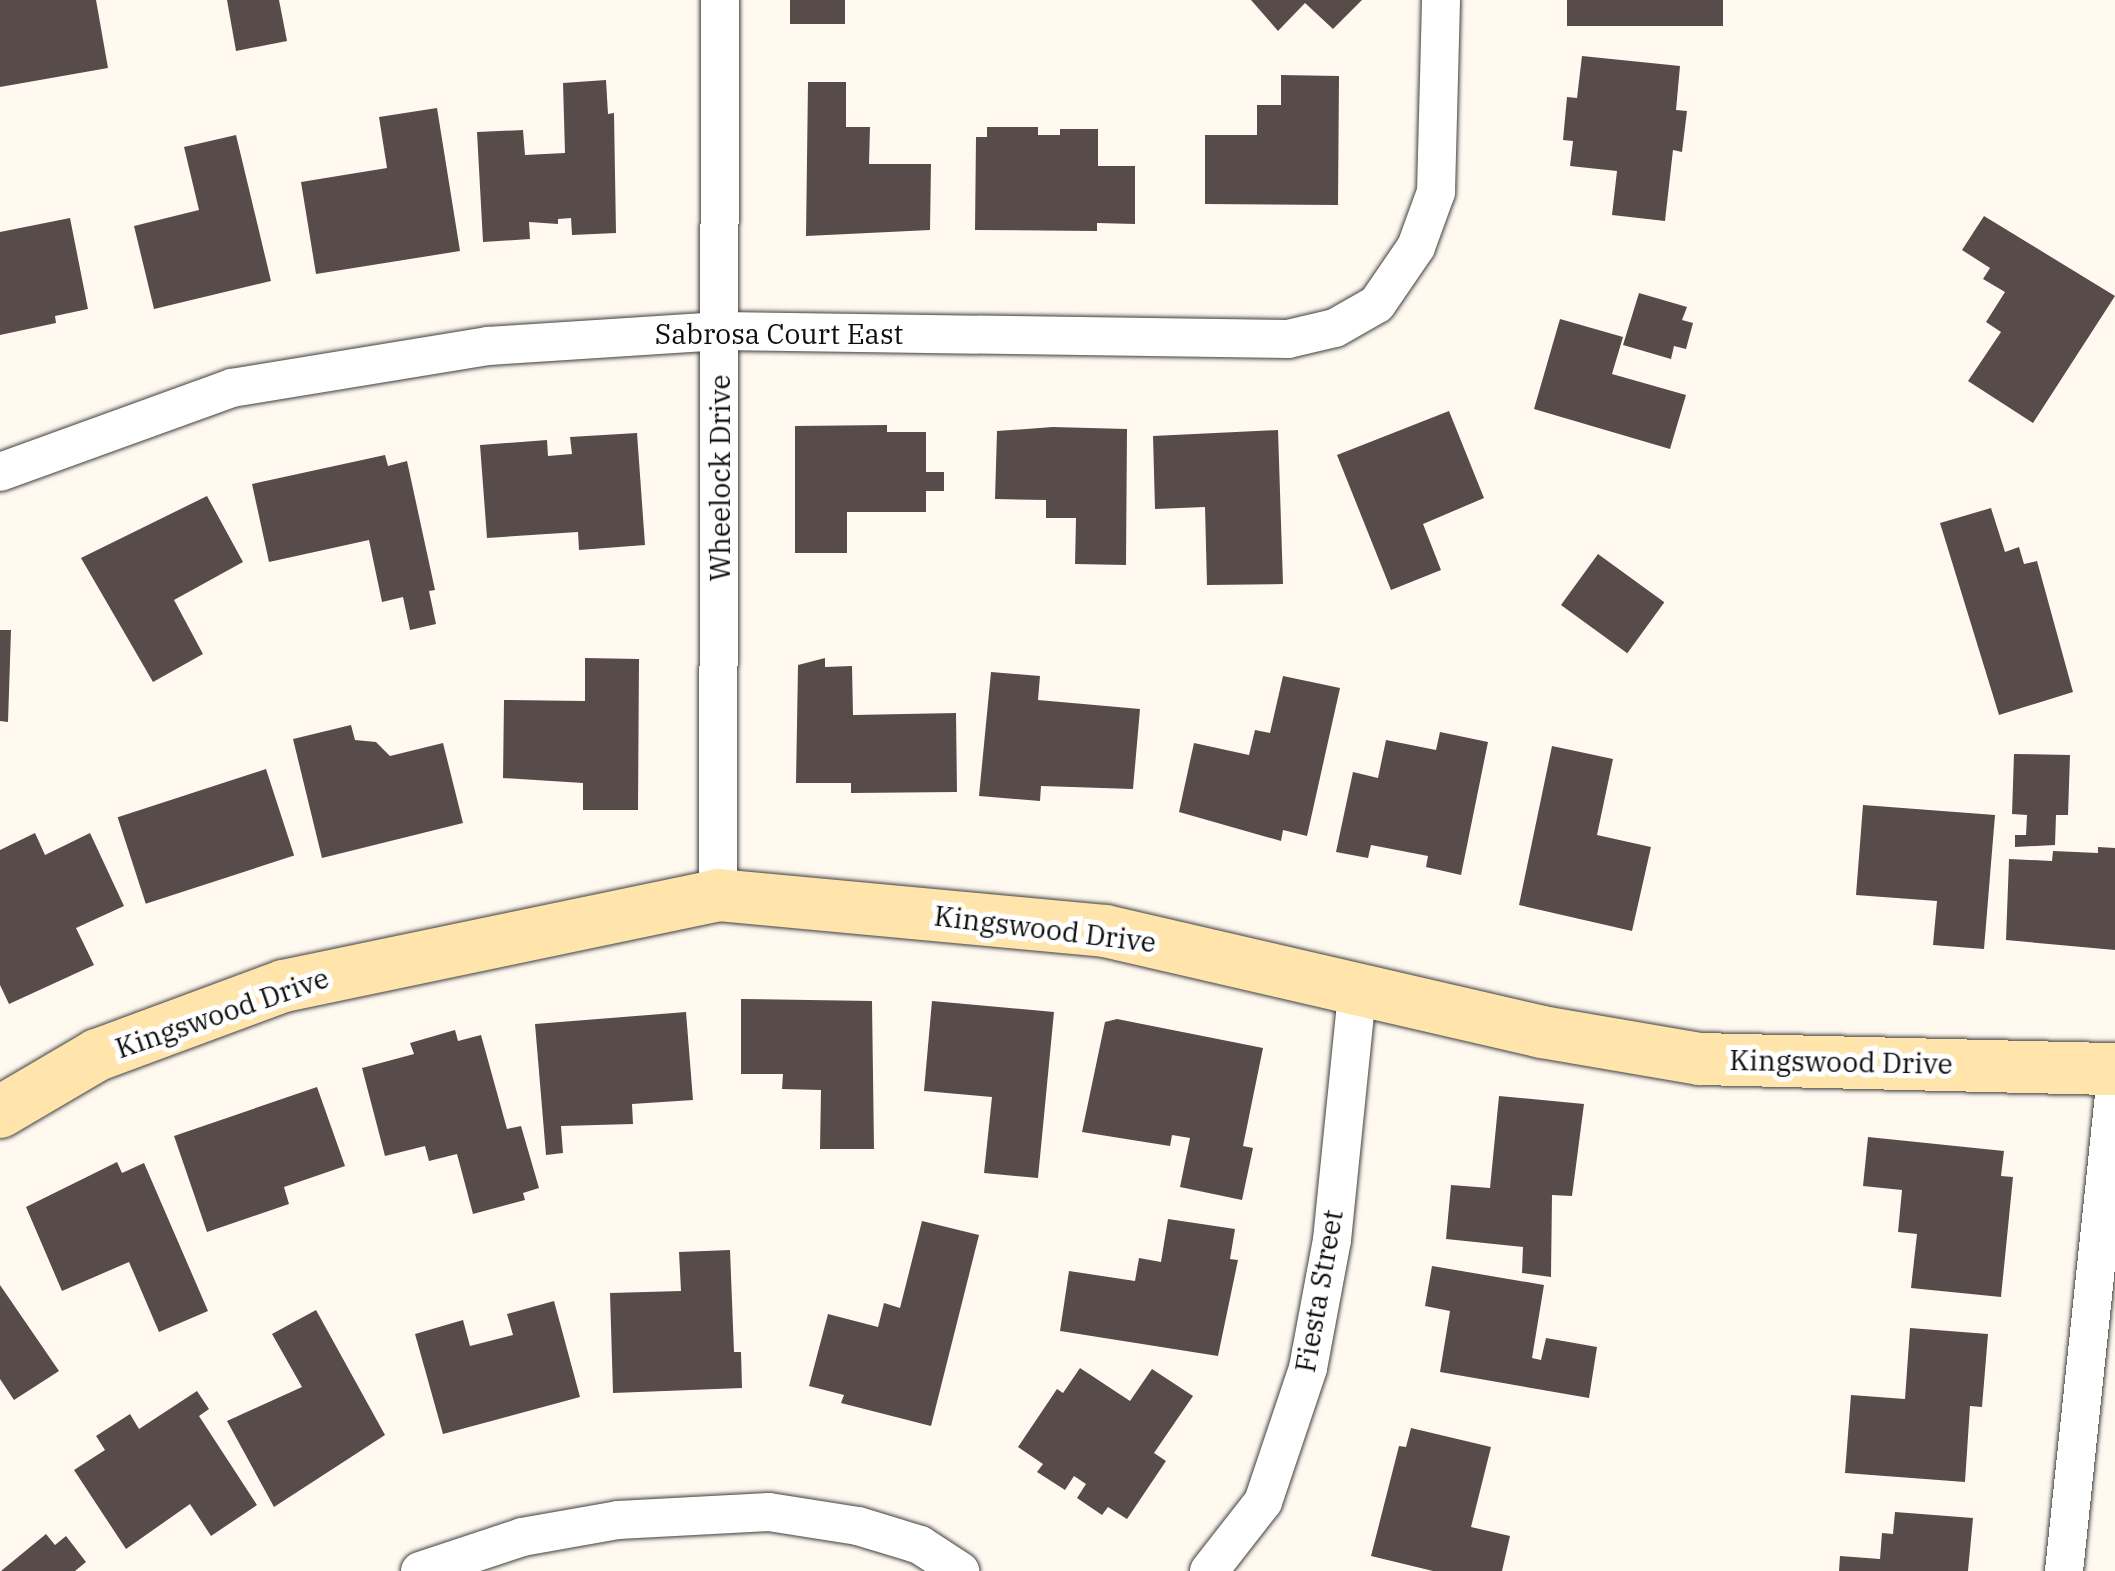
<!DOCTYPE html>
<html>
<head>
<meta charset="utf-8">
<style>
	body { margin:0 }
	#map { position:relative; width:2115px; height:1571px; overflow:hidden; background:#fff9f0; font-family:"IBM Plex Serif",serif }
	div>[style] { position:absolute }
	.building>* { inset:0; background:#584c4a; transform-origin:0 0 }
	.roads { filter:drop-shadow(0 0 2px #414141) drop-shadow(0 0 2px #414141) }
	.street>* { height:38px; margin:-19px; padding:0 19px; transform-origin:19px; border-radius:19px; background:#fff }
	.secondary>* { height:52px; margin:-26px; padding:0 26px; transform-origin:26px; border-radius:26px; background:#ffe4ab }
	span { translate:-50% -50%; white-space:nowrap; text-align:center; line-height:1.15; -webkit-text-stroke:10px #fff; paint-order:stroke }
	.street-label { font-size:28px; color:#0e0e0e }
</style>
</head>
<body>
<div id="map">
	<div class="building">
		<div style="clip-path:polygon(0 0,96px 0,108px 68px,0 87px)"></div>
		<div style="clip-path:polygon(227px 0,279px 0,287px 41px,236px 51px)"></div>
		<div style="left:790px;top:0;width:55px;height:24px"></div>
		<div style="clip-path:polygon(1251px 0,1362px 0,1333px 29px,1305px 3px,1278px 31px)"></div>
		<div style="left:1567px;top:0;width:156px;height:26px"></div>
		<div style="clip-path:polygon(1582px 56px,1680px 66px,1676px 110px,1687px 111px,1682px 152px,1673px 150px,1665px 221px,1612px 215px,1617px 171px,1570px 166px,1573px 141px,1563px 140px,1567px 97px,1577px 98px)"></div>
		<div style="clip-path:polygon(1281px 75px,1339px 76px,1338px 205px,1205px 204px,1205px 135px,1257px 135px,1257px 105px,1281px 105px)"></div>
		<div style="clip-path:polygon(606px 80px,608px 114px,614px 113px,616px 233px,572px 235px,571px 218px,558px 219px,558px 224px,529px 222px,530px 239px,483px 242px,477px 132px,523px 130px,525px 155px,565px 153px,563px 83px)"></div>
		<div style="clip-path:polygon(808px 82px,846px 82px,846px 127px,870px 127px,869px 164px,931px 164px,930px 230px,806px 236px)"></div>
		<div style="clip-path:polygon(437px 108px,460px 251px,316px 274px,301px 182px,387px 168px,379px 117px)"></div>
		<div style="clip-path:polygon(987px 127px,1038px 127px,1038px 135px,1060px 135px,1060px 129px,1098px 129px,1098px 166px,1135px 166px,1135px 224px,1097px 223px,1097px 231px,975px 230px,976px 137px,987px 137px)"></div>
		<div style="clip-path:polygon(236px 135px,271px 281px,154px 309px,134px 226px,199px 210px,184px 147px)"></div>
		<div style="clip-path:polygon(1984px 216px,2115px 296px,2033px 423px,1968px 381px,2001px 332px,1986px 322px,2005px 292px,1983px 279px,1990px 268px,1962px 250px)"></div>
		<div style="clip-path:polygon(70px 218px,88px 309px,55px 316px,56px 323px,0 335px,0 232px)"></div>
		<div style="clip-path:polygon(1639px 293px,1687px 307px,1682px 320px,1693px 323px,1686px 349px,1674px 346px,1671px 359px,1623px 345px)"></div>
		<div style="clip-path:polygon(1560px 319px,1623px 337px,1612px 374px,1686px 395px,1670px 449px,1534px 409px)"></div>
		<div style="clip-path:polygon(1449px 411px,1484px 498px,1423px 524px,1441px 570px,1391px 590px,1337px 455px)"></div>
		<div style="clip-path:polygon(887px 425px,887px 432px,926px 432px,926px 472px,944px 472px,944px 491px,926px 491px,926px 512px,847px 512px,847px 553px,795px 553px,795px 426px)"></div>
		<div style="clip-path:polygon(1053px 427px,1127px 429px,1126px 565px,1075px 564px,1076px 518px,1046px 518px,1046px 500px,995px 499px,997px 431px)"></div>
		<div style="clip-path:polygon(1278px 430px,1283px 584px,1207px 585px,1205px 507px,1155px 509px,1153px 436px)"></div>
		<div style="clip-path:polygon(637px 433px,645px 545px,579px 550px,578px 532px,487px 538px,480px 445px,547px 440px,548px 456px,572px 454px,570px 437px)"></div>
		<div style="clip-path:polygon(385px 455px,388px 466px,407px 461px,435px 590px,429px 591px,436px 624px,410px 630px,403px 597px,382px 602px,369px 540px,269px 562px,252px 484px)"></div>
		<div style="clip-path:polygon(207px 496px,243px 562px,174px 600px,203px 654px,153px 682px,81px 558px)"></div>
		<div style="clip-path:polygon(1991px 508px,2005px 552px,2019px 547px,2024px 564px,2037px 561px,2073px 692px,1999px 715px,1940px 523px)"></div>
		<div style="left:1598px;top:554px;width:82px;height:63px;rotate:36deg"></div>
		<div style="clip-path:polygon(0 630px,11px 630px,8px 722px,0 721px)"></div>
		<div style="clip-path:polygon(585px 658px,639px 659px,638px 810px,583px 810px,583px 783px,503px 778px,504px 700px,585px 701px)"></div>
		<div style="clip-path:polygon(825px 658px,825px 667px,852px 666px,853px 715px,956px 713px,957px 792px,851px 793px,851px 783px,796px 783px,798px 665px)"></div>
		<div style="clip-path:polygon(991px 672px,1040px 676px,1038px 700px,1140px 709px,1133px 789px,1041px 786px,1040px 801px,979px 796px)"></div>
		<div style="clip-path:polygon(1283px 676px,1340px 688px,1307px 836px,1283px 830px,1281px 841px,1179px 812px,1194px 743px,1249px 755px,1255px 730px,1270px 733px)"></div>
		<div style="clip-path:polygon(351px 725px,355px 740px,376px 742px,390px 756px,443px 743px,463px 823px,322px 858px,293px 739px)"></div>
		<div style="clip-path:polygon(1440px 732px,1488px 742px,1461px 875px,1426px 867px,1428px 856px,1371px 845px,1368px 858px,1336px 852px,1353px 772px,1378px 778px,1386px 740px,1436px 750px)"></div>
		<div style="clip-path:polygon(1552px 746px,1613px 759px,1597px 835px,1651px 847px,1632px 931px,1519px 905px)"></div>
		<div style="clip-path:polygon(2014px 754px,2070px 755px,2068px 815px,2056px 815px,2055px 845px,2015px 847px,2015px 835px,2026px 835px,2027px 815px,2012px 814px)"></div>
		<div style="left:266px;top:769px;width:91px;height:156px;rotate:72deg"></div>
		<div style="clip-path:polygon(1863px 805px,1995px 815px,1984px 949px,1933px 945px,1937px 901px,1856px 895px)"></div>
		<div style="clip-path:polygon(35px 833px,45px 855px,90px 833px,124px 906px,76px 928px,94px 965px,9px 1004px,0 985px,0 850px)"></div>
		<div style="clip-path:polygon(2098px 847px,2115px 848px,2115px 950px,2006px 940px,2009px 859px,2052px 861px,2053px 851px,2098px 853px)"></div>
		<div style="clip-path:polygon(741px 999px,872px 1001px,874px 1149px,820px 1149px,821px 1090px,782px 1089px,783px 1074px,741px 1074px)"></div>
		<div style="clip-path:polygon(932px 1001px,1054px 1012px,1038px 1178px,984px 1173px,992px 1097px,924px 1091px)"></div>
		<div style="clip-path:polygon(686px 1012px,693px 1100px,632px 1104px,633px 1124px,561px 1126px,563px 1153px,546px 1155px,535px 1024px)"></div>
		<div style="clip-path:polygon(1117px 1019px,1263px 1048px,1243px 1146px,1253px 1148px,1242px 1200px,1180px 1187px,1190px 1138px,1172px 1135px,1170px 1146px,1082px 1132px,1105px 1022px)"></div>
		<div style="clip-path:polygon(455px 1030px,458px 1041px,481px 1035px,507px 1129px,521px 1126px,539px 1188px,523px 1193px,525px 1200px,473px 1214px,457px 1154px,429px 1161px,425px 1146px,385px 1156px,362px 1068px,414px 1054px,410px 1043px)"></div>
		<div style="clip-path:polygon(317px 1087px,345px 1166px,284px 1187px,289px 1204px,207px 1232px,174px 1136px)"></div>
		<div style="clip-path:polygon(1499px 1096px,1584px 1104px,1572px 1196px,1552px 1195px,1551px 1277px,1522px 1273px,1523px 1247px,1446px 1239px,1451px 1185px,1490px 1188px)"></div>
		<div style="clip-path:polygon(1868px 1137px,2004px 1151px,2001px 1176px,2013px 1177px,2001px 1297px,1911px 1288px,1917px 1234px,1898px 1232px,1902px 1190px,1863px 1186px)"></div>
		<div style="clip-path:polygon(117px 1162px,122px 1173px,144px 1163px,208px 1311px,159px 1332px,129px 1262px,62px 1291px,26px 1207px)"></div>
		<div style="clip-path:polygon(1168px 1219px,1235px 1229px,1230px 1259px,1238px 1260px,1218px 1356px,1060px 1331px,1069px 1271px,1135px 1281px,1139px 1258px,1161px 1262px)"></div>
		<div style="clip-path:polygon(922px 1221px,979px 1235px,931px 1426px,841px 1403px,844px 1395px,809px 1386px,828px 1314px,878px 1327px,884px 1303px,900px 1308px)"></div>
		<div style="clip-path:polygon(730px 1250px,734px 1352px,741px 1352px,742px 1388px,613px 1393px,610px 1293px,681px 1291px,679px 1252px)"></div>
		<div style="clip-path:polygon(1432px 1266px,1544px 1285px,1532px 1358px,1541px 1360px,1546px 1338px,1597px 1347px,1589px 1398px,1440px 1372px,1450px 1311px,1425px 1306px)"></div>
		<div style="clip-path:polygon(0 1285px,59px 1371px,14px 1400px,0 1379px)"></div>
		<div style="clip-path:polygon(554px 1301px,580px 1397px,443px 1434px,415px 1334px,463px 1320px,470px 1346px,513px 1335px,507px 1314px)"></div>
		<div style="clip-path:polygon(316px 1310px,385px 1435px,274px 1507px,227px 1421px,302px 1387px,272px 1334px)"></div>
		<div style="clip-path:polygon(1910px 1328px,1988px 1334px,1982px 1407px,1970px 1406px,1965px 1482px,1845px 1473px,1851px 1395px,1905px 1399px)"></div>
		<div style="clip-path:polygon(1080px 1368px,1130px 1401px,1152px 1369px,1193px 1396px,1154px 1453px,1166px 1461px,1127px 1519px,1108px 1507px,1102px 1515px,1077px 1498px,1086px 1484px,1074px 1476px,1065px 1490px,1037px 1472px,1043px 1464px,1018px 1447px,1057px 1389px,1063px 1393px)"></div>
		<div style="clip-path:polygon(197px 1391px,209px 1409px,199px 1416px,257px 1505px,211px 1536px,190px 1504px,126px 1549px,74px 1470px,105px 1450px,96px 1436px,130px 1414px,139px 1429px)"></div>
		<div style="clip-path:polygon(1411px 1428px,1491px 1447px,1471px 1527px,1510px 1536px,1502px 1571px,1433px 1571px,1371px 1556px,1399px 1446px,1406px 1447px)"></div>
		<div style="clip-path:polygon(1895px 1512px,1973px 1518px,1968px 1571px,1839px 1571px,1840px 1556px,1880px 1559px,1882px 1533px,1893px 1534px)"></div>
		<div style="clip-path:polygon(46px 1534px,55px 1545px,66px 1536px,86px 1562px,75px 1571px,1px 1571px)"></div>
	</div>
	<div class="roads">
		<div class="street">
			<div style="left:0;top:472px;width:247px;rotate:-19.9deg"></div>
			<div style="left:232px;top:388px;width:259px;rotate:-9.3deg"></div>
			<div style="left:488px;top:346px;width:233px;rotate:-3.7deg"></div>
			<div style="left:721px;top:331px;width:567px;rotate:0.81deg"></div>
			<div style="left:1288px;top:339px;width:48px;rotate:-13.2deg"></div>
			<div style="left:1335px;top:328px;width:48px;rotate:-29.7deg"></div>
			<div style="left:1377px;top:304px;width:69px;rotate:-55.6deg"></div>
			<div style="left:1416px;top:247px;width:59px;rotate:-70deg"></div>
			<div style="left:1436px;top:192px;width:192px;rotate:-88.5deg"></div>
			<div style="left:718px;top:895px;width:895px;rotate:-89.87deg"></div>
			<div style="left:420px;top:1571px;width:108px;rotate:-18.4deg"></div>
			<div style="left:522px;top:1537px;width:97px;rotate:-10deg"></div>
			<div style="left:618px;top:1520px;width:151px;rotate:-3deg"></div>
			<div style="left:769px;top:1512px;width:90px;rotate:8.9deg"></div>
			<div style="left:858px;top:1526px;width:65px;rotate:17deg"></div>
			<div style="left:920px;top:1545px;width:48px;rotate:33deg"></div>
			<div style="left:1209px;top:1571px;width:88px;rotate:-52deg"></div>
			<div style="left:1263px;top:1502px;width:141px;rotate:-71.4deg"></div>
			<div style="left:1308px;top:1368px;width:130px;rotate:-79.4deg"></div>
			<div style="left:1332px;top:1240px;width:255px;rotate:-84.2deg"></div>
			<div style="left:2064px;top:1571px;width:486px;rotate:-84deg"></div>
		</div>
		<div class="secondary">
			<div style="left:0;top:1112px;width:113px;rotate:-30.4deg"></div>
			<div style="left:97px;top:1055px;width:199px;rotate:-20.3deg"></div>
			<div style="left:284px;top:986px;width:443px;rotate:-11.8deg"></div>
			<div style="left:718px;top:895px;width:389px;rotate:5.3deg"></div>
			<div style="left:1105px;top:931px;width:449px;rotate:13deg"></div>
			<div style="left:1542px;top:1032px;width:160px;rotate:9.7deg"></div>
			<div style="left:1700px;top:1059px;width:415px;rotate:1.4deg"></div>
		</div>
	</div>
	<div class="street-label">
		<span style="left:779px;top:334px">Sabrosa Court East</span>
		<span style="left:720px;top:478px;rotate:-90deg">Wheelock Drive</span>
		<span style="left:1045px;top:929px;rotate:7deg">Kingswood Drive</span>
		<span style="left:222px;top:1013px;rotate:-19deg">Kingswood Drive</span>
		<span style="left:1841px;top:1062px;rotate:1deg">Kingswood Drive</span>
		<span style="left:1319px;top:1291px;rotate:-80deg">Fiesta Street</span>
	</div>
</div>
</body>
</html>
